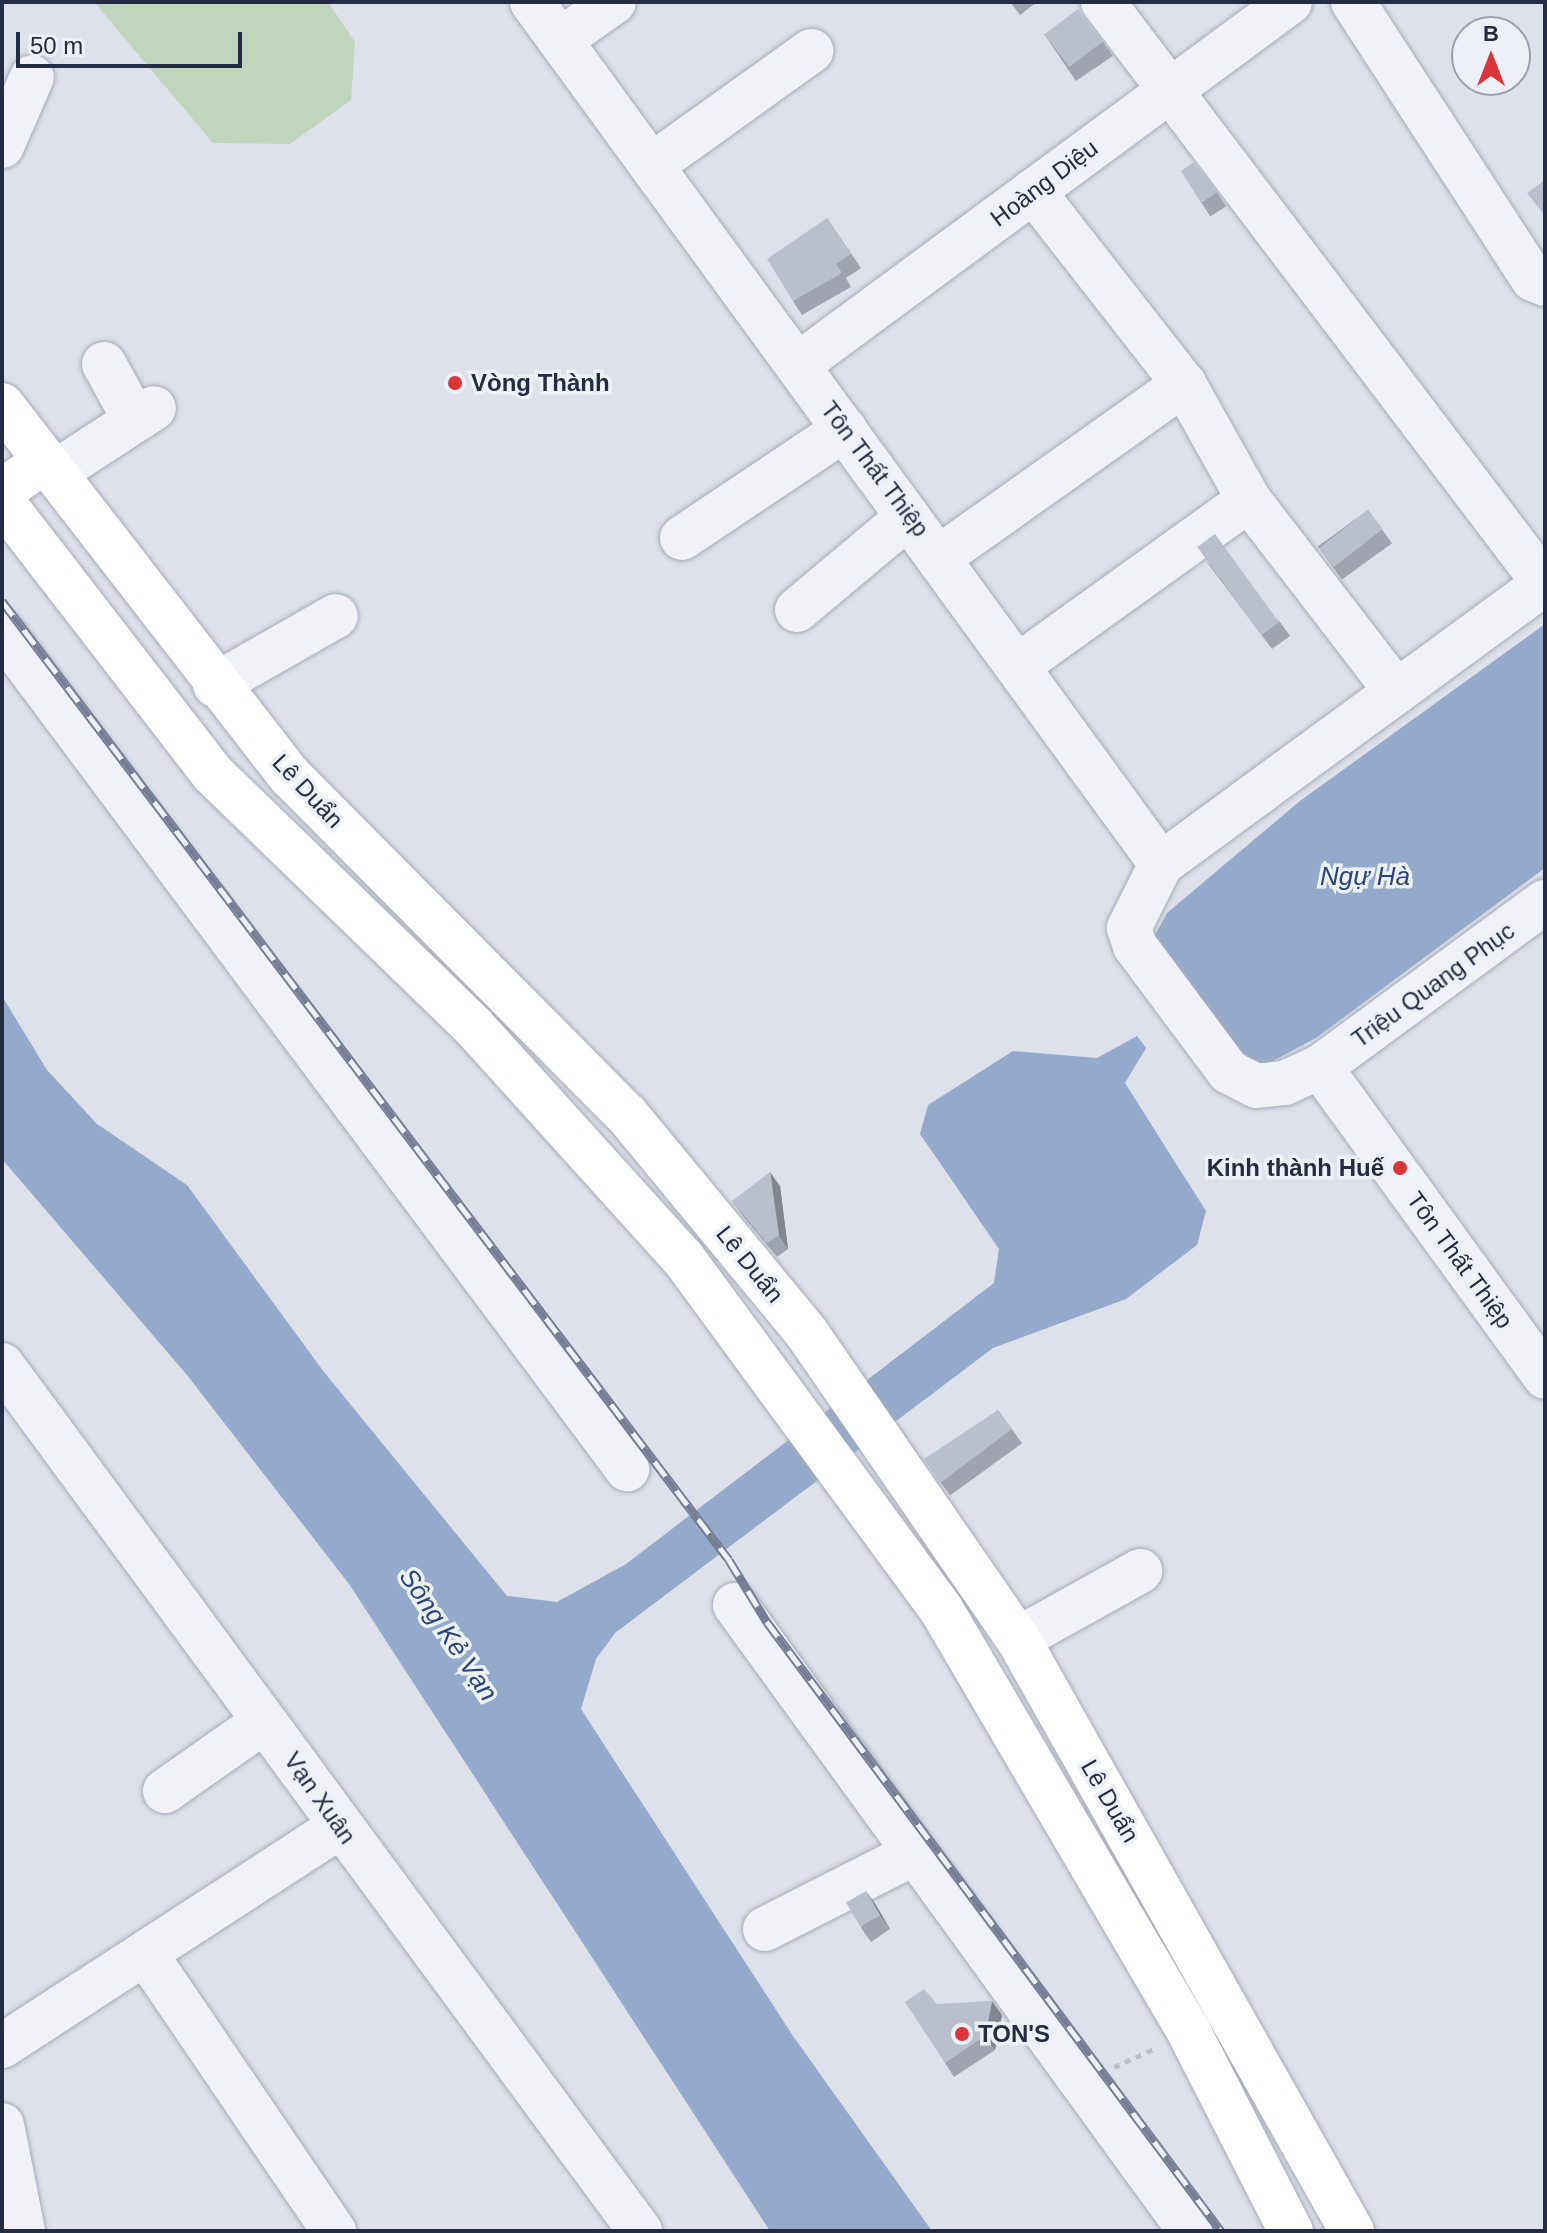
<!DOCTYPE html>
<html>
<head>
<meta charset="utf-8">
<style>
	body { margin:0 }
	#map { position:relative; width:1547px; height:2233px; overflow:hidden; background:#dee1e9; font-family:Arial,sans-serif }
	div>[style] { position:absolute }
	.green>* { inset:0; background:#c1d4be }
	.water>* { inset:0; background:#95a9cd }
	.path>* { height:5px; margin-top:-2.5px; transform-origin:0; background:repeating-linear-gradient(90deg,#bcbfc8 0 6px,transparent 0 12px) }
	.roads { filter:drop-shadow(0 0 2px #a6abb7) drop-shadow(0 0 2px #a6abb7) }
	.minor>* { height:44px; margin:-22px; padding:0 22px; transform-origin:22px; border-radius:22px; background:#f1f2f7 }
	.major>* { height:44px; margin:-22px; padding:0 22px; transform-origin:22px; border-radius:22px; background:#fff }
	.highway>* { height:44px; margin:-22px; padding:0 22px; transform-origin:22px; border-radius:22px; background:#fff }
	.rail>* { height:9px; margin-top:-4.5px; transform-origin:0; background:repeating-linear-gradient(90deg,#edf0f6 0 18px,#767d94 0 36px); box-sizing:border-box; border-block:2px solid #767d94 }
	.wall>* { inset:0; background:#a0a4af; transform-origin:0 0 }
	.shaded-wall>* { inset:0; background:#82868f }
	.building>* { inset:0; background:#babfcc; transform-origin:0 0 }
	.dots>* { width:22px; height:22px; translate:-50% -50%; box-sizing:border-box; border:4px solid #edf0f6; border-radius:50% }
	span { translate:-50% -50%; white-space:nowrap; text-align:center; line-height:1.15; -webkit-text-stroke:7px #edf0f6; paint-order:stroke }
	.street-label { font-size:24px; color:#252c41 }
	.poi-label { font-size:24px; color:#252c41; font-weight:700 }
	.left { translate:0 -50%; text-align:left }
	.right { translate:-100% -50%; text-align:right }
	.water-label { font-size:26px; color:#2c4479; font-style:italic }
	.frame { position:absolute; inset:0; border:4px solid #252c41; pointer-events:none }
	.north { position:absolute; left:1451px; top:16px; width:80px; height:80px; box-sizing:border-box; background:#edf0f6; border:2px solid #9da2ae; border-radius:50%; rotate:0deg; font-size:22px; font-weight:700; line-height:32px; text-align:center; color:#252c41 }
	.north::after { content:''; display:block; margin:auto; width:28px; height:36px; background:#db3539; clip-path:polygon(50% 0,100% 100%,50% 72%,0 100%) }
	.scale { position:absolute; left:16px; top:32px; width:226px; height:36px; box-sizing:border-box; border:4px solid #252c41; border-top:0; padding-left:10px; font-size:24px; line-height:28px; white-space:nowrap; color:#252c41; -webkit-text-stroke:6px #edf0f6; paint-order:stroke }
</style>
</head>
<body>
<div id="map">
	<div class="green">
		<div style="clip-path:polygon(94px 2px,328px 2px,355px 42px,351px 100px,290px 144px,213px 143px)"></div>
	</div>
	<div class="water">
		<div style="clip-path:polygon(1545px 624px,1545px 868px,1316px 1038px,1258px 1069px,1236px 1061px,1159px 954px,1155px 935px,1167px 913px,1300px 801px)"></div>
		<div style="clip-path:polygon(2px 996px,47px 1070px,97px 1124px,187px 1185px,324px 1372px,507px 1596px,557px 1602px,626px 1564px,994px 1283px,999px 1249px,920px 1134px,928px 1105px,1013px 1051px,1097px 1058px,1137px 1036px,1146px 1048px,1125px 1083px,1206px 1211px,1197px 1245px,1126px 1299px,993px 1348px,615px 1633px,596px 1659px,581px 1709px,793px 2036px,932px 2231px,770px 2231px,349px 1584px,187px 1375px,2px 1159px)"></div>
	</div>
	<div class="path">
		<div style="left:1114px;top:2067px;width:46px;rotate:-24.3deg"></div>
	</div>
	<div class="roads">
		<div class="minor">
			<div style="left:532px;top:2px;width:1067px;rotate:53.88deg"></div>
			<div style="left:1161px;top:864px;width:72px;rotate:116.6deg"></div>
			<div style="left:1129px;top:928px;width:19px;rotate:72deg"></div>
			<div style="left:1135px;top:946px;width:157px;rotate:53.3deg"></div>
			<div style="left:1229px;top:1072px;width:30px;rotate:27deg"></div>
			<div style="left:1256px;top:1086px;width:29px;rotate:-6deg"></div>
			<div style="left:1285px;top:1083px;width:38px;rotate:-25deg"></div>
			<div style="left:1320px;top:1067px;width:383px;rotate:54deg"></div>
			<div style="left:1103px;top:2px;width:729px;rotate:52.8deg"></div>
			<div style="left:1353px;top:2px;width:330px;rotate:57deg"></div>
			<div style="left:1533px;top:279px;width:13px;rotate:23deg"></div>
			<div style="left:560px;top:40px;width:66px;rotate:-35.1deg"></div>
			<div style="left:2px;top:146px;width:75px;rotate:-66.5deg"></div>
			<div style="left:652px;top:165px;width:196px;rotate:-35.6deg"></div>
			<div style="left:1033px;top:191px;width:245px;rotate:52deg"></div>
			<div style="left:1184px;top:384px;width:133px;rotate:60.7deg"></div>
			<div style="left:1249px;top:500px;width:242px;rotate:52.4deg"></div>
			<div style="left:104px;top:364px;width:64px;rotate:61deg"></div>
			<div style="left:799px;top:364px;width:610px;rotate:-36.4deg"></div>
			<div style="left:54px;top:473px;width:119px;rotate:-33deg"></div>
			<div style="left:682px;top:538px;width:196px;rotate:-33.8deg"></div>
			<div style="left:941px;top:556px;width:298px;rotate:-35.3deg"></div>
			<div style="left:797px;top:610px;width:145px;rotate:-40deg"></div>
			<div style="left:2px;top:632px;width:1045px;rotate:53.25deg"></div>
			<div style="left:1019px;top:665px;width:283px;rotate:-35.7deg"></div>
			<div style="left:215px;top:685px;width:139px;rotate:-29.7deg"></div>
			<div style="left:1161px;top:864px;width:476px;rotate:-36.2deg"></div>
			<div style="left:1320px;top:1067px;width:279px;rotate:-36.3deg"></div>
			<div style="left:2px;top:1365px;width:1076px;rotate:53.62deg"></div>
			<div style="left:735px;top:1605px;width:774px;rotate:53.99deg"></div>
			<div style="left:1018px;top:1639px;width:140px;rotate:-29.1deg"></div>
			<div style="left:165px;top:1791px;width:120px;rotate:-35.1deg"></div>
			<div style="left:765px;top:1929px;width:168px;rotate:-26.9deg"></div>
			<div style="left:147px;top:1956px;width:333px;rotate:55.8deg"></div>
			<div style="left:2px;top:2046px;width:402px;rotate:-33deg"></div>
			<div style="left:2px;top:2125px;width:108px;rotate:78.8deg"></div>
		</div>
		<div class="major">
			<div style="left:2px;top:405px;width:471px;rotate:52.2deg"></div>
			<div style="left:291px;top:777px;width:477px;rotate:45.2deg"></div>
			<div style="left:627px;top:1115px;width:281px;rotate:50.5deg"></div>
			<div style="left:806px;top:1332px;width:373px;rotate:55.4deg"></div>
			<div style="left:1018px;top:1639px;width:680px;rotate:60.57deg"></div>
			<div style="left:2px;top:501px;width:344px;rotate:52.3deg"></div>
			<div style="left:212px;top:773px;width:365px;rotate:44.1deg"></div>
			<div style="left:474px;top:1027px;width:312px;rotate:47.9deg"></div>
			<div style="left:683px;top:1258px;width:436px;rotate:53.7deg"></div>
			<div style="left:941px;top:1609px;width:490px;rotate:59.6deg"></div>
			<div style="left:1189px;top:2032px;width:224px;rotate:62.9deg"></div>
		</div>
		<div class="highway">
			<div style="left:2px;top:491px;width:52px;rotate:-34.9deg"></div>
		</div>
	</div>
	<div class="rail">
		<div style="left:2px;top:601px;width:1203px;rotate:52.83deg"></div>
		<div style="left:729px;top:1560px;width:73px;rotate:58.5deg"></div>
		<div style="left:767px;top:1622px;width:760px;rotate:53.3deg"></div>
	</div>
	<div class="wall">
		<div style="clip-path:polygon(1010px 2px,1037px 2px,1020px 15px)"></div>
		<div style="clip-path:polygon(1044px 34px,1103px 42px,1113px 56px,1076px 81px)"></div>
		<div style="left:1217px;top:192px;width:17px;height:19px;rotate:57deg"></div>
		<div style="clip-path:polygon(827px 218px,861px 268px,846px 278px,851px 287px,802px 315px,793px 301px)"></div>
		<div style="left:1368px;top:510px;width:41px;height:62px;rotate:54deg"></div>
		<div style="clip-path:polygon(1206px 561px,1280px 622px,1290px 636px,1272px 649px)"></div>
		<div style="clip-path:polygon(780px 1186px,788px 1249px,777px 1257px,742px 1215px,732px 1201px)"></div>
		<div style="left:998px;top:1410px;width:41px;height:89px;rotate:54deg"></div>
		<div style="clip-path:polygon(866px 1891px,890px 1929px,871px 1942px,861px 1928px)"></div>
		<div style="clip-path:polygon(937px 2004px,1002px 2015px,995px 2050px,954px 2077px,945px 2063px)"></div>
	</div>
	<div class="shaded-wall">
		<div style="clip-path:polygon(770px 1172px,780px 1186px,788px 1249px,779px 1235px)"></div>
		<div style="clip-path:polygon(866px 1891px,876px 1905px,890px 1929px,880px 1915px)"></div>
		<div style="clip-path:polygon(992px 2001px,1002px 2015px,995px 2050px,985px 2036px)"></div>
	</div>
	<div class="building">
		<div style="left:1078px;top:9px;width:41px;height:42px;rotate:53deg"></div>
		<div style="clip-path:polygon(1194px 162px,1217px 192px,1201px 203px,1181px 171px)"></div>
		<div style="clip-path:polygon(1545px 180px,1545px 212px,1543px 213px,1527px 193px)"></div>
		<div style="clip-path:polygon(827px 218px,851px 254px,836px 264px,842px 273px,793px 301px,767px 259px)"></div>
		<div style="left:1368px;top:510px;width:24px;height:62px;rotate:52deg"></div>
		<div style="left:1215px;top:534px;width:109px;height:22px;rotate:54deg"></div>
		<div style="clip-path:polygon(770px 1172px,779px 1235px,767px 1243px,732px 1201px)"></div>
		<div style="clip-path:polygon(998px 1410px,1012px 1429px,940px 1483px,924px 1459px)"></div>
		<div style="left:866px;top:1891px;width:28px;height:23px;rotate:60deg"></div>
		<div style="clip-path:polygon(924px 1989px,937px 2004px,992px 2001px,985px 2036px,945px 2063px,905px 2002px)"></div>
	</div>
	<div class="dots">
		<div style="left:455px;top:383px;background:#db3539"></div>
		<div style="left:1400px;top:1168px;background:#db3539"></div>
		<div style="left:962px;top:2034px;background:#db3539"></div>
	</div>
	<div class="street-label">
		<span style="left:1044px;top:183px;rotate:-37deg">Hoàng Diệu</span>
		<span style="left:875px;top:469px;rotate:53deg">Tôn Thất Thiệp</span>
		<span style="left:308px;top:791px;rotate:47deg">Lê Duẩn</span>
		<span style="left:1433px;top:985px;rotate:-36deg">Triệu Quang Phục</span>
		<span style="left:1460px;top:1260px;rotate:54deg">Tôn Thất Thiệp</span>
		<span style="left:750px;top:1264px;rotate:51deg">Lê Duẩn</span>
		<span style="left:320px;top:1798px;rotate:55deg">Vạn Xuân</span>
		<span style="left:1110px;top:1801px;rotate:60deg">Lê Duẩn</span>
	</div>
	<div class="poi-label">
		<span class="left" style="left:471px;top:383px">Vòng Thành</span>
		<span class="right" style="left:1384px;top:1168px">Kinh thành Huế</span>
		<span class="left" style="left:978px;top:2034px">TON'S</span>
	</div>
	<div class="water-label">
		<span style="left:1365px;top:877px">Ngự Hà</span>
		<span style="left:448px;top:1635px;rotate:56deg">Sông Kẻ Vạn</span>
	</div>
	<div class="frame"></div>
	<div class="north">B</div>
	<div class="scale">50 m</div>
</div>
</body>
</html>
